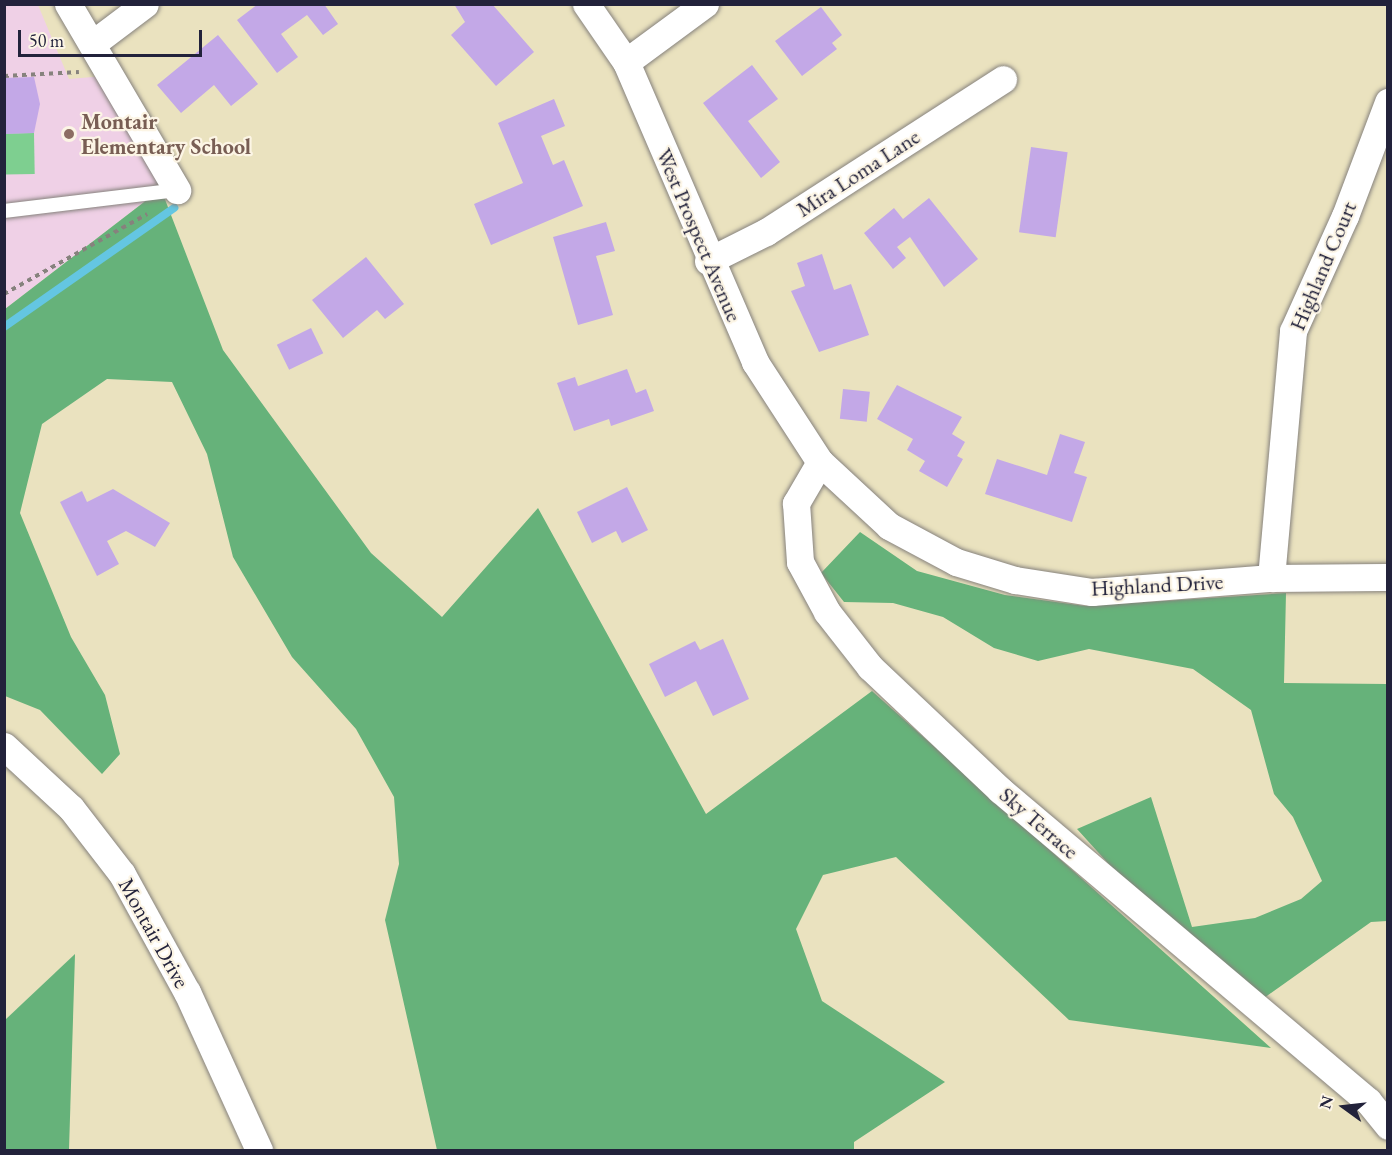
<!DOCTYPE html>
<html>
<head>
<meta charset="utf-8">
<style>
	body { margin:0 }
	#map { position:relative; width:1392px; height:1155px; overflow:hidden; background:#eae2bf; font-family:"EB Garamond",serif }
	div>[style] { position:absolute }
	.built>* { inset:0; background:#efd0e6 }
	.green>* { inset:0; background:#7ecf90; transform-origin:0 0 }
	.forest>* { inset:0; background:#66b27a }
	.stream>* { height:8px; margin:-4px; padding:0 4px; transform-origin:4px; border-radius:4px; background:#64c6e2 }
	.building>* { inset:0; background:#c3a8e7; transform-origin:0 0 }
	.path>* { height:4px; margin-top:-2px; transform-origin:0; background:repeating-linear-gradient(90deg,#86827d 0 4.5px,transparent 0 9px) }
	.roads { filter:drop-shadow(0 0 2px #86827d) drop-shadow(0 0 2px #86827d) }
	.lane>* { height:14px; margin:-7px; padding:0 7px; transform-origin:7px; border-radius:7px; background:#fff }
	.street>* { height:27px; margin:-13.5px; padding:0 13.5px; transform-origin:13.5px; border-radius:13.5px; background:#fff }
	.dots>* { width:16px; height:16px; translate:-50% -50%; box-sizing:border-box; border:3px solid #fcf5e5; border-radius:50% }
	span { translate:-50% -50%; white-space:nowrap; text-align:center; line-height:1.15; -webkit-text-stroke:4.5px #fcf5e5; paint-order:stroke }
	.education-label { font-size:22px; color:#785e54; font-weight:700 }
	.left { translate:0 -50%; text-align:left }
	.street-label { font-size:22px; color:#22223b }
	.frame { position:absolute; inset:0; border:6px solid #22223b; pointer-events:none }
	.north { position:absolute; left:1314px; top:1077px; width:60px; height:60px; -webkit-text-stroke:4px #fcf5e5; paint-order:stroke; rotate:285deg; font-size:16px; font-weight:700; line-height:24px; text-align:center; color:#22223b }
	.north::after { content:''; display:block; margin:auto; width:21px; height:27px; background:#22223b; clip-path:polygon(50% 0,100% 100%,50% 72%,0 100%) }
	.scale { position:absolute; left:18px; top:30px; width:184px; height:27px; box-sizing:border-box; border:3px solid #22223b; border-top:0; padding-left:8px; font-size:18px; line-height:21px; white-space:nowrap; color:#22223b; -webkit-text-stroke:4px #fcf5e5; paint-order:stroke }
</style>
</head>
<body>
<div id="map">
	<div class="built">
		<div style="clip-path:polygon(5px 5px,38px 5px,69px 79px,104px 76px,161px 189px,5px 309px)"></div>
	</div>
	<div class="green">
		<div style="left:34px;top:133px;width:41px;height:30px;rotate:89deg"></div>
	</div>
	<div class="forest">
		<div style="clip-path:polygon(161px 189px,223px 350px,371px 553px,442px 617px,538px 508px,706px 814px,872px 691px,1271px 1048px,1069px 1020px,896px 857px,823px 875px,796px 929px,822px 1001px,945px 1082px,854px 1142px,854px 1150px,437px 1150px,385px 920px,399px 864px,394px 797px,356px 729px,292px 657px,233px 557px,207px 454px,172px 382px,107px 379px,42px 424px,20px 513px,71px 637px,105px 695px,120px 754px,102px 774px,40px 710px,5px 696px,5px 309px)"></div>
		<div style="clip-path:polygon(860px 532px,917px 571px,1005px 595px,1085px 606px,1286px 593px,1284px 683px,1387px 684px,1387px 921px,1371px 922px,1264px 998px,1145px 904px,1077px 829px,1151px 797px,1192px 927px,1255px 918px,1301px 899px,1322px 881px,1293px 817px,1274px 794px,1251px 710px,1193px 669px,1089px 649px,1038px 661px,994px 648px,943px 617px,893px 603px,844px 602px,821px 573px)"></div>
		<div style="clip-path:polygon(75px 954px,69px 1150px,5px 1150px,5px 1020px)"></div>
	</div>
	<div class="stream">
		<div style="left:4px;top:327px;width:208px;rotate:-35deg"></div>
	</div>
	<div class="building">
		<div style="clip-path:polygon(258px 4px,324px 4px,338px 24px,323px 35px,307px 15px,281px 34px,298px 57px,277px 73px,237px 20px)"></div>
		<div style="clip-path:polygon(454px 4px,492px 4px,534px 52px,496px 86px,451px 35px,465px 22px)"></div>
		<div style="clip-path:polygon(821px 7px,842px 35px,832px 43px,837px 49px,802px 76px,775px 41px)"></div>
		<div style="clip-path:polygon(218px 35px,258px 84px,231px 106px,214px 85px,181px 113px,157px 85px)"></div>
		<div style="clip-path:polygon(752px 65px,778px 99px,748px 121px,780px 162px,761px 178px,703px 103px)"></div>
		<div style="clip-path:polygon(34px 77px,40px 104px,34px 133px,4px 134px,4px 78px)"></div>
		<div style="clip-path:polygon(554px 99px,565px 126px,541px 136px,553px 165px,564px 160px,583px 206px,491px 245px,474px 204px,523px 183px,498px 123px)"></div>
		<div style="left:1031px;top:147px;width:37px;height:86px;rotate:8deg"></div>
		<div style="clip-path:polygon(929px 198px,978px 259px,944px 287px,910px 237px,897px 247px,906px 258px,893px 269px,864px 233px,894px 208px,903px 219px)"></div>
		<div style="clip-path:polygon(606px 222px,615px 251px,596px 256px,613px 315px,578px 325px,553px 237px)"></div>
		<div style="clip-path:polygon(822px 254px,834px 290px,851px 284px,869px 335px,819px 352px,791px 291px,805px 286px,797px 263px)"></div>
		<div style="clip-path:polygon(366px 257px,404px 304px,385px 319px,377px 310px,343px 338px,312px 300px)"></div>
		<div style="left:311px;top:328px;width:28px;height:38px;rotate:64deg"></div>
		<div style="clip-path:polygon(627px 369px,636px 393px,646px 389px,654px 411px,611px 426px,609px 419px,574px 431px,557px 383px,575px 377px,578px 386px)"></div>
		<div style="clip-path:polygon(897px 385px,962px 417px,952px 434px,965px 442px,957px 456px,963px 459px,947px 487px,919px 471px,925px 461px,907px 450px,913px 439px,877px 419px)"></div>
		<div style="left:843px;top:389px;width:27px;height:30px;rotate:6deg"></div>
		<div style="clip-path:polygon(1060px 434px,1085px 442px,1074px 473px,1087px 477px,1072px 522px,985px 494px,997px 459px,1047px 475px)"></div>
		<div style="clip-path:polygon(627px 487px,648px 530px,622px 543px,616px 531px,592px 543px,577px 512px)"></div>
		<div style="clip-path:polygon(113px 489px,170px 523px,155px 547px,126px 531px,107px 541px,119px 564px,97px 576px,60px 502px,82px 491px,87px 502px)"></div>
		<div style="clip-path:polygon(723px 639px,749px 699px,713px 716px,696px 681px,665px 697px,649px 664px,695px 641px,700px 650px)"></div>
	</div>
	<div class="path">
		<div style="left:4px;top:76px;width:75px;rotate:-3.1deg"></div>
		<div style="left:4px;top:294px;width:164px;rotate:-29.2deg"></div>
	</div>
	<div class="roads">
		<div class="lane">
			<div style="left:4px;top:211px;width:174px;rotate:-6.9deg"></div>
		</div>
		<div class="street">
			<div style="left:68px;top:4px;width:216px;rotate:59.6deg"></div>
			<div style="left:586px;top:4px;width:70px;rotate:55.4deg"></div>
			<div style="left:626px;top:62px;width:327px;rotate:66.7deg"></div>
			<div style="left:755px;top:362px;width:119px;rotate:57deg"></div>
			<div style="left:820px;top:462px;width:94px;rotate:42.8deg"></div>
			<div style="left:889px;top:526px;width:76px;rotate:28.2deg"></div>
			<div style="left:956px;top:562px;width:62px;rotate:17deg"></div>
			<div style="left:1015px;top:580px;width:78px;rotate:8.9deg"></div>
			<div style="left:1092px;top:592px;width:180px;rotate:-4.5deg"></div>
			<div style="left:1271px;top:578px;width:117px;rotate:-0.5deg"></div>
			<div style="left:92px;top:44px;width:66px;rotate:-37deg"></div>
			<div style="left:626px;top:62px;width:98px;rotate:-36.3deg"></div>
			<div style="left:708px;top:261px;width:65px;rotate:-26.6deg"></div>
			<div style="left:766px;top:232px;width:282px;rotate:-32.8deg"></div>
			<div style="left:820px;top:462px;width:48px;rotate:120.3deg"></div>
			<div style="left:796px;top:503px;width:59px;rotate:86.1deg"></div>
			<div style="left:800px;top:562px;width:57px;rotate:61.6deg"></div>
			<div style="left:827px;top:612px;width:70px;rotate:52deg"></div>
			<div style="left:870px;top:667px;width:179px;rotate:43.4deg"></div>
			<div style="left:1000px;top:790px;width:482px;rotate:40.2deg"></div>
			<div style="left:1368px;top:1101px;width:32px;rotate:51deg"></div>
			<div style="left:1271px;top:578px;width:248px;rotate:-84.9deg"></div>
			<div style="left:1293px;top:331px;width:126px;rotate:-65.7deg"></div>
			<div style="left:1345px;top:216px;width:122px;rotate:-69.3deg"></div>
			<div style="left:4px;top:746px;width:91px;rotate:42.8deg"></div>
			<div style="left:71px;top:808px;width:83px;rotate:52.3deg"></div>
			<div style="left:122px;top:874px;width:135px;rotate:61.2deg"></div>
			<div style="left:187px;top:992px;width:174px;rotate:65.5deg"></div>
		</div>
	</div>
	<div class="dots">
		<div style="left:69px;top:134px;background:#8d6e63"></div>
	</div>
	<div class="education-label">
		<span class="left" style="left:81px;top:134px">Montair<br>Elementary School</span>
	</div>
	<div class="street-label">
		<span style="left:858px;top:173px;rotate:-33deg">Mira Loma Lane</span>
		<span style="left:699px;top:235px;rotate:67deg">West Prospect Avenue</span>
		<span style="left:1323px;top:266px;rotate:-67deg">Highland Court</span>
		<span style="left:1157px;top:585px;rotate:-3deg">Highland Drive</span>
		<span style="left:1039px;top:823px;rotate:41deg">Sky Terrace</span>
		<span style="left:154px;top:933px;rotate:61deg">Montair Drive</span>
	</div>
	<div class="frame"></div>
	<div class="north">N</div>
	<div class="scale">50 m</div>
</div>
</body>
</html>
